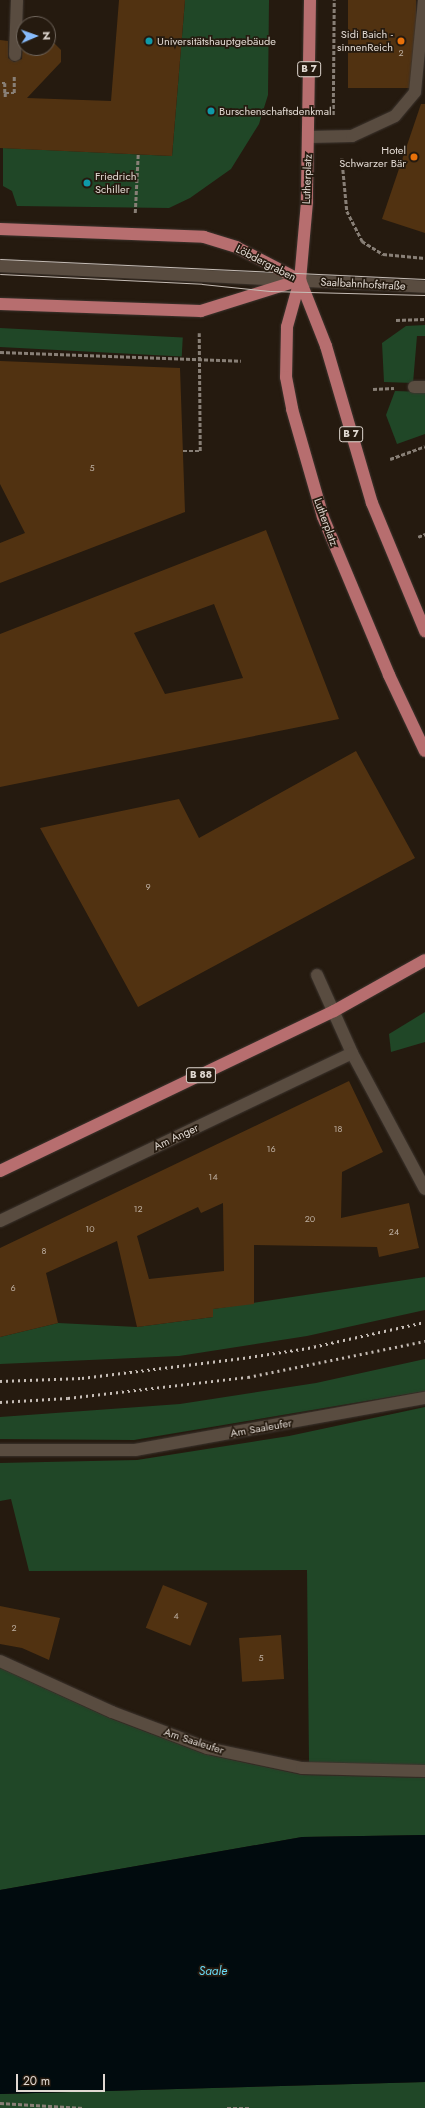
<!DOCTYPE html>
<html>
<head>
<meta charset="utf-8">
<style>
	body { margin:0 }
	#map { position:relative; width:425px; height:2108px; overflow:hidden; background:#251a0f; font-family:Jost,sans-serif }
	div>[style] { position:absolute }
	.green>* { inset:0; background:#204727; transform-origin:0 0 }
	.water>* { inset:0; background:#010b0e }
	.building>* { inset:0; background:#513211; transform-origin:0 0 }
	.path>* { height:2.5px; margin-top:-1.25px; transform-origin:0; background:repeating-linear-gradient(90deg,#887f76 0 4px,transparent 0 6px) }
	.roads { filter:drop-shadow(0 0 1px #3c342e) drop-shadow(0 0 1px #3c342e) }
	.minor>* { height:12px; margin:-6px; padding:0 6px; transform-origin:6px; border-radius:6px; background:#594c40 }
	.major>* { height:12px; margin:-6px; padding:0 6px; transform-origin:6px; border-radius:6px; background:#b76e6f }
	.tram>* { height:1px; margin:-0.5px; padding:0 0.5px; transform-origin:0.5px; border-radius:0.5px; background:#c6bdb6 }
	.rail>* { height:3px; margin-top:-1.5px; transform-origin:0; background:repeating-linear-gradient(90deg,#c6bdb6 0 2px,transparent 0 6px) }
	.dots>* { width:11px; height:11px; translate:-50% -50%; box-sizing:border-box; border:2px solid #251a0f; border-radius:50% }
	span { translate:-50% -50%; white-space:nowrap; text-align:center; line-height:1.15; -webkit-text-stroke:3.5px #251a0f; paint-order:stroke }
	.number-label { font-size:9px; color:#bdafa2 }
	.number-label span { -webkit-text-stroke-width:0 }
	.shield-label span { padding:1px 3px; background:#251a0f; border:1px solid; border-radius:3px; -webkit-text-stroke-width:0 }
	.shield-label { font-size:10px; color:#e1d9d2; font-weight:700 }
	.poi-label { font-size:11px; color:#e1d9d2 }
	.right { translate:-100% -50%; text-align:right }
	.left { translate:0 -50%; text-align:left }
	.street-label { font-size:11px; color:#e1d9d2 }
	.water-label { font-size:12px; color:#69dbf6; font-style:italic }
	.north { position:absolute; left:16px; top:16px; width:40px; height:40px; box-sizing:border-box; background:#251a0f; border:1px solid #70665d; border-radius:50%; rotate:88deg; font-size:11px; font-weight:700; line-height:16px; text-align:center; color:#e1d9d2 }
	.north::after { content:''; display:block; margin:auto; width:14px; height:18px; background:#87bbfb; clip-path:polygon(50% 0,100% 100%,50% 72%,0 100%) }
	.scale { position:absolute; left:16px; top:2074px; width:89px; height:18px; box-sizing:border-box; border:2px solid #e1d9d2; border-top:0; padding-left:5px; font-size:12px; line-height:14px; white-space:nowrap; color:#e1d9d2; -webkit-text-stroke:3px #251a0f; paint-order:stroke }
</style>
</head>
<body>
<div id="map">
	<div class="green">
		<div style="clip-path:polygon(185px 0,269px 0,268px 95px,259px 124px,231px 169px,190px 198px,169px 208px,17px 206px,12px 191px,3px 186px,3px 148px,172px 156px)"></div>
		<div style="clip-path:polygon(425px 325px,425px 336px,417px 336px,413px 383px,384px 382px,382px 343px,406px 326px)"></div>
		<div style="left:0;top:328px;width:183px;height:19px;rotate:3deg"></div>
		<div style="clip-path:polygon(395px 391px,425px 392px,425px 434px,397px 444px,386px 415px)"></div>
		<div style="clip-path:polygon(425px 1012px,425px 1042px,391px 1052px,389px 1034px)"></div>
		<div style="clip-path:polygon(425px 1277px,425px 1310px,307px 1336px,179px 1356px,0 1364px,0 1337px,58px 1323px,137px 1327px,213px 1317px,213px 1309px)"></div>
		<div style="clip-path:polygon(425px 1359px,425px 1391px,134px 1440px,0 1439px,0 1417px,180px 1404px,316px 1383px)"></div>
		<div style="clip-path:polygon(425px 1407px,425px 1765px,309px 1762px,307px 1570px,29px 1571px,11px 1499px,0 1501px,0 1463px,137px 1460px,289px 1436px)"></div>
		<div style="clip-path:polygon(0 1668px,109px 1718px,204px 1754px,302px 1775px,425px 1778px,425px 1835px,302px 1837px,0 1890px)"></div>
		<div style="clip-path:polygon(425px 2082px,425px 2108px,0 2108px,0 2094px)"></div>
	</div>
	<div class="water">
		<div style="clip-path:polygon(425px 1835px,425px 2082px,0 2094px,0 1890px,302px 1837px)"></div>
	</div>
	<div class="building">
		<div style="clip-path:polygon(119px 0,185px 0,172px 156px,0 148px,0 40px,8px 41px,8px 58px,14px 62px,22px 59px,23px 41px,24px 48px,48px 48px,48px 42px,53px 42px,61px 50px,61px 62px,27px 98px,111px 101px)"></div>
		<div style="left:348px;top:0;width:68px;height:88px"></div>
		<div style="clip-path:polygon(421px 104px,425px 104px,425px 233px,382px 219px)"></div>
		<div style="clip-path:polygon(0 361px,180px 368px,185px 512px,0 583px,0 543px,25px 533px,0 484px)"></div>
		<div style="clip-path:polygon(evenodd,266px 530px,339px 719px,0 787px,0 634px,266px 530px,214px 604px,243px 678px,165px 694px,134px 633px,214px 604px)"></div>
		<div style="clip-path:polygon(356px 751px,415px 858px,138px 1007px,40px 828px,179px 799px,199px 838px)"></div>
		<div style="clip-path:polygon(evenodd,349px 1081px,383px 1152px,342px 1172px,341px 1218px,409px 1203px,419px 1248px,379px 1257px,377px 1247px,254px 1245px,254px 1304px,213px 1309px,213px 1317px,137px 1327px,117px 1241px,46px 1273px,58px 1323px,0 1337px,0 1248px,349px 1081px,223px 1203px,224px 1271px,149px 1279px,137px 1236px,198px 1207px,201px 1213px,223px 1203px)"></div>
		<div style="left:163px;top:1585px;width:48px;height:46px;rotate:22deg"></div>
		<div style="clip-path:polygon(0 1606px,60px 1618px,49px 1660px,22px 1648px,0 1644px)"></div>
		<div style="left:281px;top:1635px;width:44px;height:42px;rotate:86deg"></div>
	</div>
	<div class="path">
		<div style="left:2px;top:83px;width:3px"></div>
		<div style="left:5px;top:83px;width:10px;rotate:90deg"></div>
		<div style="left:5px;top:97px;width:4px;rotate:-90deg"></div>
		<div style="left:5px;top:93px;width:9px"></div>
		<div style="left:14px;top:93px;width:17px;rotate:-90deg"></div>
		<div style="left:333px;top:115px;width:115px;rotate:-89.5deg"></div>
		<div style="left:342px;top:158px;width:53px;rotate:84.6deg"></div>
		<div style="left:347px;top:211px;width:34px;rotate:63deg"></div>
		<div style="left:362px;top:241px;width:25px;rotate:32deg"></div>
		<div style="left:383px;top:254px;width:42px;rotate:5.4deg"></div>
		<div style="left:135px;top:213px;width:59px;rotate:-87.1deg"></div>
		<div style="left:396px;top:320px;width:29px;rotate:-2deg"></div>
		<div style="left:0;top:352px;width:241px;rotate:2.1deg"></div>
		<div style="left:373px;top:389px;width:21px;rotate:-3deg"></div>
		<div style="left:183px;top:451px;width:17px"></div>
		<div style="left:200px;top:451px;width:118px;rotate:-90.5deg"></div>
		<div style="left:390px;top:459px;width:37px;rotate:-20deg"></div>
		<div style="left:418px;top:537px;width:8px;rotate:-23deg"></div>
		<div style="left:0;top:2103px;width:84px;rotate:3.4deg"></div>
		<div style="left:227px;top:2108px;width:22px"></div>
	</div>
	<div class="roads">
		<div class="minor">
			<div style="left:15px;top:55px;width:55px;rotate:-87.9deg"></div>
			<div style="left:309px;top:137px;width:43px;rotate:-1.3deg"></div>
			<div style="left:352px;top:136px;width:47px;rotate:-24.9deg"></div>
			<div style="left:395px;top:116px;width:31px;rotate:-50deg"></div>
			<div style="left:415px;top:92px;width:92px;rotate:-84.4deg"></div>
			<div style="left:0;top:266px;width:426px;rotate:2.8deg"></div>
			<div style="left:414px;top:387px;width:11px"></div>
			<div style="left:317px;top:975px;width:85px;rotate:65.8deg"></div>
			<div style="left:352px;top:1053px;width:154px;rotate:61.8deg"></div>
			<div style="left:0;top:1221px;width:390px;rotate:-25.5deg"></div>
			<div style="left:0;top:1450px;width:135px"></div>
			<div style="left:135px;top:1450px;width:295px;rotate:-10.2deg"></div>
			<div style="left:0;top:1661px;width:123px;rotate:24.5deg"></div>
			<div style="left:112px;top:1712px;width:102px;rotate:20.8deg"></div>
			<div style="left:207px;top:1748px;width:97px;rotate:11.9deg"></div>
			<div style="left:302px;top:1768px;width:123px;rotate:1.4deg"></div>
		</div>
		<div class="major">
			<div style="left:310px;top:0;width:202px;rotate:90.9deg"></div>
			<div style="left:307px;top:202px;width:78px;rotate:95.1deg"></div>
			<div style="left:300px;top:280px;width:49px;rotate:105.5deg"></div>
			<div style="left:287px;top:327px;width:50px;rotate:91.1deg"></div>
			<div style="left:286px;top:377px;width:33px;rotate:79deg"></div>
			<div style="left:292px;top:409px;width:112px;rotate:74deg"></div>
			<div style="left:323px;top:517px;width:171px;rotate:67.3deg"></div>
			<div style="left:389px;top:675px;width:84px;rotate:64.7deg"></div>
			<div style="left:0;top:229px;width:204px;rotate:2.2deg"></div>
			<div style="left:204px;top:237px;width:34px;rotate:17deg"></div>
			<div style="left:236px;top:247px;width:72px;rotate:27.3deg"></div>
			<div style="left:300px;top:280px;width:71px;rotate:68.5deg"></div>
			<div style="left:326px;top:346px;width:164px;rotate:73.7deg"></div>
			<div style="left:372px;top:503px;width:139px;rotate:67.5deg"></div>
			<div style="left:0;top:304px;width:201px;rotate:2deg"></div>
			<div style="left:201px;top:311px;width:104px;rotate:-17.4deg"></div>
			<div style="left:0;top:1171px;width:370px;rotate:-25.6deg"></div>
			<div style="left:334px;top:1011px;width:104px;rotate:-29.3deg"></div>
		</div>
	</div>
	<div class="tram">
		<div style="left:0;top:259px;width:425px;rotate:2.7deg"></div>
		<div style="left:0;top:274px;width:202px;rotate:2.8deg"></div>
		<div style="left:202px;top:284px;width:68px;rotate:5.9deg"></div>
		<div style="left:270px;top:291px;width:155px;rotate:1.5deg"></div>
	</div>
	<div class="rail">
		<div style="left:0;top:1381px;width:82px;rotate:-2.1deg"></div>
		<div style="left:82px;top:1378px;width:162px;rotate:-7.1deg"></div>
		<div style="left:243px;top:1358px;width:66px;rotate:-8.7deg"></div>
		<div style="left:308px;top:1348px;width:120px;rotate:-12.5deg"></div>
		<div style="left:0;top:1402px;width:68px;rotate:-3.4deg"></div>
		<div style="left:68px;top:1398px;width:181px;rotate:-6.7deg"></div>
		<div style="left:248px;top:1377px;width:181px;rotate:-11.5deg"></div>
	</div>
	<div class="dots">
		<div style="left:149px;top:41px;background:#0f9aa8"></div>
		<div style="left:401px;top:41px;background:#e8710a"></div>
		<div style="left:211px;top:111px;background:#0f9aa8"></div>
		<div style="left:414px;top:157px;background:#e8710a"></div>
		<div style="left:87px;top:183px;background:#0f9aa8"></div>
	</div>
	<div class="number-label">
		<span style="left:401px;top:53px">2</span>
		<span style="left:92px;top:468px">5</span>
		<span style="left:148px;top:887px">9</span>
		<span style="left:338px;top:1129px">18</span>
		<span style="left:271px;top:1149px">16</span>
		<span style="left:213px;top:1177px">14</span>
		<span style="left:138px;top:1209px">12</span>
		<span style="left:310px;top:1219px">20</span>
		<span style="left:90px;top:1229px">10</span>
		<span style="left:394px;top:1232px">24</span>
		<span style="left:44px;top:1251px">8</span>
		<span style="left:13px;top:1288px">6</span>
		<span style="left:176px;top:1616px">4</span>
		<span style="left:14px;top:1628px">2</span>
		<span style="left:261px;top:1658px">5</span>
	</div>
	<div class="shield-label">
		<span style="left:309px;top:69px">B 7</span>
		<span style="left:351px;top:434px">B 7</span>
		<span style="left:201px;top:1075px">B 88</span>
	</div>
	<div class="poi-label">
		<span class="right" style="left:393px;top:41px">Sidi Baich -<br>sinnenReich</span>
		<span class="left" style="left:157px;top:41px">Universitätshauptgebäude</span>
		<span class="left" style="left:219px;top:111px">Burschenschaftsdenkmal</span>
		<span class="right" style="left:406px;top:157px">Hotel<br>Schwarzer Bär</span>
		<span class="left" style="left:95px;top:183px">Friedrich<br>Schiller</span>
	</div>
	<div class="street-label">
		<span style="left:307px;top:179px;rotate:-88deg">Lutherplatz</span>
		<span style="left:266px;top:263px;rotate:27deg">Löbdergraben</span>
		<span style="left:363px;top:284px;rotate:3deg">Saalbahnhofstraße</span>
		<span style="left:326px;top:522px;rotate:70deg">Lutherplatz</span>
		<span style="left:176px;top:1137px;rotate:-25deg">Am Anger</span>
		<span style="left:261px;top:1428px;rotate:-10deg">Am Saaleufer</span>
		<span style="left:194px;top:1741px;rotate:18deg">Am Saaleufer</span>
	</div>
	<div class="water-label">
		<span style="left:213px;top:1972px">Saale</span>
	</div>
	<div class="north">N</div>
	<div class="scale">20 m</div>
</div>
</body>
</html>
